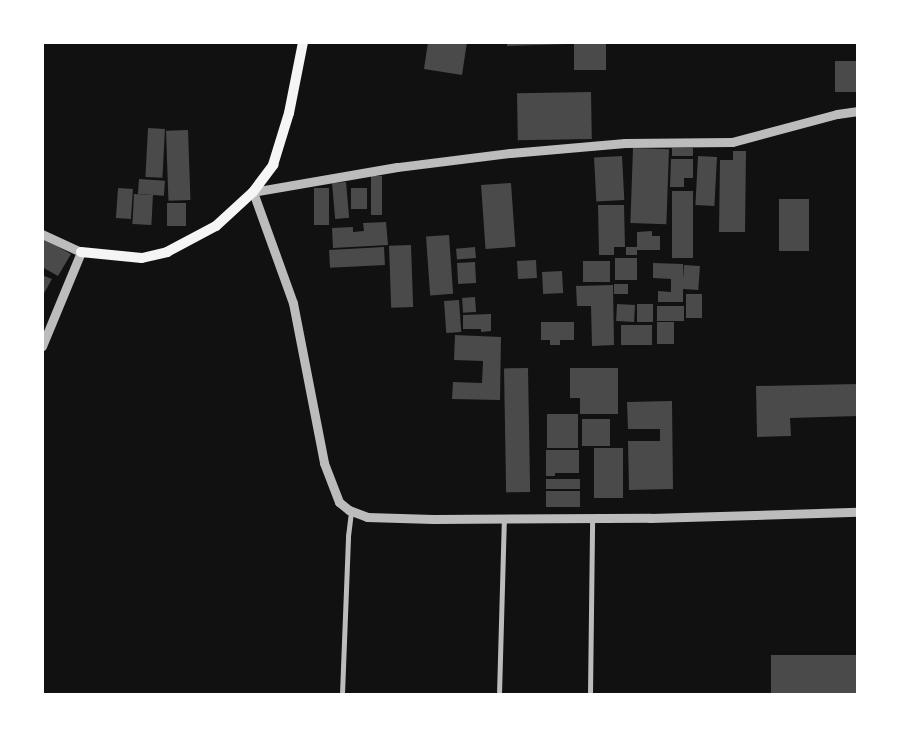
<!DOCTYPE html>
<html>
<head>
<meta charset="utf-8">
<style>
	body { margin:0 }
	#map { position:relative; width:900px; height:737px; overflow:hidden; background:#111; font-family:"PT Serif",serif }
	div>[style] { position:absolute }
	.building>* { inset:0; background:#4a4a4a; transform-origin:0 0 }
	.minor>* { height:5px; margin:-2.5px; padding:0 2.5px; transform-origin:2.5px; border-radius:2.5px; background:#bcbcbc }
	.tertiary>* { height:9px; margin:-4.5px; padding:0 4.5px; transform-origin:4.5px; border-radius:4.5px; background:#bcbcbc }
	.secondary>* { height:10px; margin:-5px; padding:0 5px; transform-origin:5px; border-radius:5px; background:#f5f5f5 }
	span { translate:-50% -50%; white-space:nowrap; text-align:center; line-height:1.15; -webkit-text-stroke:4px #fff; paint-order:stroke }
	.frame { position:absolute; inset:0; border:44px solid #fff; pointer-events:none }
</style>
</head>
<body>
<div id="map">
	<div class="building">
		<div style="clip-path:polygon(428px 42px,467px 42px,462px 75px,424px 69px)"></div>
		<div style="clip-path:polygon(507px 42px,568px 42px,568px 44px,507px 46px)"></div>
		<div style="left:574px;top:42px;width:32px;height:28px"></div>
		<div style="left:858px;top:61px;width:31px;height:23px;rotate:90deg"></div>
		<div style="left:591px;top:92px;width:47px;height:74px;rotate:89deg"></div>
		<div style="left:148px;top:128px;width:17px;height:49px;rotate:3deg"></div>
		<div style="left:188px;top:130px;width:70px;height:22px;rotate:88deg"></div>
		<div style="left:633px;top:148px;width:36px;height:75px;rotate:2deg"></div>
		<div style="left:672px;top:148px;width:21px;height:8px"></div>
		<div style="clip-path:polygon(733px 151px,746px 151px,745px 232px,719px 232px,720px 160px,733px 160px)"></div>
		<div style="left:622px;top:156px;width:44px;height:28px;rotate:87deg"></div>
		<div style="left:698px;top:156px;width:19px;height:49px;rotate:3deg"></div>
		<div style="clip-path:polygon(671px 159px,693px 159px,693px 178px,684px 178px,684px 187px,670px 187px)"></div>
		<div style="left:371px;top:176px;width:11px;height:39px"></div>
		<div style="left:139px;top:179px;width:26px;height:15px;rotate:4deg"></div>
		<div style="left:346px;top:182px;width:36px;height:14px;rotate:85deg"></div>
		<div style="left:511px;top:183px;width:64px;height:30px;rotate:86deg"></div>
		<div style="left:118px;top:188px;width:15px;height:30px;rotate:4deg"></div>
		<div style="left:314px;top:188px;width:15px;height:37px"></div>
		<div style="left:351px;top:188px;width:16px;height:21px"></div>
		<div style="left:672px;top:191px;width:21px;height:67px"></div>
		<div style="left:134px;top:194px;width:19px;height:30px;rotate:3deg"></div>
		<div style="left:779px;top:199px;width:30px;height:52px"></div>
		<div style="left:186px;top:203px;width:23px;height:19px;rotate:90deg"></div>
		<div style="clip-path:polygon(598px 205px,624px 205px,625px 247px,614px 247px,614px 255px,599px 255px)"></div>
		<div style="clip-path:polygon(386px 222px,388px 245px,333px 248px,332px 228px,353px 227px,353px 232px,364px 231px,363px 223px)"></div>
		<div style="clip-path:polygon(652px 231px,652px 236px,660px 236px,660px 250px,637px 250px,637px 255px,626px 255px,626px 247px,637px 247px,637px 232px)"></div>
		<div style="left:449px;top:235px;width:59px;height:23px;rotate:86deg"></div>
		<div style="clip-path:polygon(45px 239px,71px 254px,58px 276px,42px 267px,42px 243px)"></div>
		<div style="left:411px;top:245px;width:62px;height:22px;rotate:88deg"></div>
		<div style="left:384px;top:247px;width:18px;height:55px;rotate:87deg"></div>
		<div style="left:475px;top:247px;width:11px;height:19px;rotate:85deg"></div>
		<div style="left:615px;top:258px;width:22px;height:22px"></div>
		<div style="left:536px;top:260px;width:18px;height:19px;rotate:87deg"></div>
		<div style="left:583px;top:261px;width:27px;height:21px"></div>
		<div style="left:475px;top:262px;width:21px;height:18px;rotate:87deg"></div>
		<div style="clip-path:polygon(653px 263px,683px 264px,683px 302px,658px 302px,658px 291px,671px 292px,671px 279px,653px 278px)"></div>
		<div style="left:684px;top:265px;width:16px;height:24px;rotate:4deg"></div>
		<div style="left:562px;top:271px;width:22px;height:20px;rotate:87deg"></div>
		<div style="clip-path:polygon(42px 275px,52px 279px,42px 297px)"></div>
		<div style="left:628px;top:284px;width:10px;height:14px;rotate:90deg"></div>
		<div style="clip-path:polygon(613px 285px,614px 345px,592px 346px,591px 306px,577px 306px,576px 286px)"></div>
		<div style="left:686px;top:294px;width:16px;height:24px"></div>
		<div style="left:475px;top:297px;width:15px;height:13px;rotate:86deg"></div>
		<div style="left:459px;top:300px;width:32px;height:15px;rotate:86deg"></div>
		<div style="left:617px;top:304px;width:18px;height:17px;rotate:3deg"></div>
		<div style="left:637px;top:304px;width:16px;height:18px"></div>
		<div style="left:657px;top:306px;width:27px;height:15px"></div>
		<div style="clip-path:polygon(491px 314px,491px 331px,481px 332px,481px 329px,463px 329px,463px 315px)"></div>
		<div style="clip-path:polygon(541px 322px,574px 322px,574px 340px,560px 340px,560px 345px,550px 345px,550px 340px,541px 340px)"></div>
		<div style="left:657px;top:322px;width:17px;height:22px"></div>
		<div style="left:621px;top:325px;width:31px;height:20px"></div>
		<div style="clip-path:polygon(455px 335px,501px 337px,500px 400px,452px 399px,453px 382px,482px 383px,483px 361px,454px 360px)"></div>
		<div style="left:528px;top:368px;width:124px;height:24px;rotate:89deg"></div>
		<div style="clip-path:polygon(570px 368px,618px 368px,618px 414px,580px 414px,580px 398px,570px 398px)"></div>
		<div style="clip-path:polygon(858px 384px,858px 416px,790px 418px,791px 436px,757px 437px,756px 386px)"></div>
		<div style="clip-path:polygon(672px 401px,673px 489px,629px 490px,628px 441px,660px 441px,660px 429px,628px 429px,627px 402px)"></div>
		<div style="left:547px;top:414px;width:31px;height:34px"></div>
		<div style="left:582px;top:419px;width:28px;height:27px"></div>
		<div style="left:594px;top:448px;width:29px;height:50px"></div>
		<div style="clip-path:polygon(546px 450px,579px 450px,579px 473px,555px 473px,555px 476px,546px 476px)"></div>
		<div style="left:546px;top:479px;width:34px;height:10px"></div>
		<div style="left:546px;top:491px;width:34px;height:16px"></div>
		<div style="left:858px;top:655px;width:39px;height:87px;rotate:90deg"></div>
	</div>
	<div class="minor">
		<div style="left:342px;top:694px;width:158px;rotate:-87.8deg"></div>
		<div style="left:348px;top:536px;width:25px;rotate:-83deg"></div>
		<div style="left:499px;top:694px;width:176px;rotate:-88.4deg"></div>
		<div style="left:590px;top:694px;width:176px;rotate:-89.3deg"></div>
	</div>
	<div class="tertiary">
		<div style="left:858px;top:111px;width:21px;rotate:172deg"></div>
		<div style="left:837px;top:114px;width:109px;rotate:165.1deg"></div>
		<div style="left:732px;top:142px;width:107px;rotate:179.5deg"></div>
		<div style="left:625px;top:143px;width:115px;rotate:175deg"></div>
		<div style="left:510px;top:153px;width:114px;rotate:172.9deg"></div>
		<div style="left:397px;top:167px;width:146px;rotate:170.2deg"></div>
		<div style="left:253px;top:192px;width:118px;rotate:70.2deg"></div>
		<div style="left:293px;top:303px;width:163px;rotate:79deg"></div>
		<div style="left:324px;top:463px;width:42px;rotate:69deg"></div>
		<div style="left:339px;top:502px;width:13px;rotate:39deg"></div>
		<div style="left:349px;top:510px;width:19px;rotate:21deg"></div>
		<div style="left:367px;top:517px;width:66px;rotate:1.7deg"></div>
		<div style="left:433px;top:519px;width:217px;rotate:-0.3deg"></div>
		<div style="left:650px;top:518px;width:208px;rotate:-1.7deg"></div>
		<div style="left:42px;top:234px;width:43px;rotate:24.8deg"></div>
		<div style="left:81px;top:252px;width:102px;rotate:112.5deg"></div>
	</div>
	<div class="secondary">
		<div style="left:81px;top:252px;width:61px;rotate:5.6deg"></div>
		<div style="left:142px;top:258px;width:26px;rotate:-13deg"></div>
		<div style="left:167px;top:252px;width:55px;rotate:-28deg"></div>
		<div style="left:216px;top:226px;width:50px;rotate:-42.6deg"></div>
		<div style="left:253px;top:192px;width:34px;rotate:-53deg"></div>
		<div style="left:273px;top:165px;width:54px;rotate:-72.9deg"></div>
		<div style="left:289px;top:113px;width:72px;rotate:-78.8deg"></div>
	</div>
	<div class="frame"></div>
</div>
</body>
</html>
